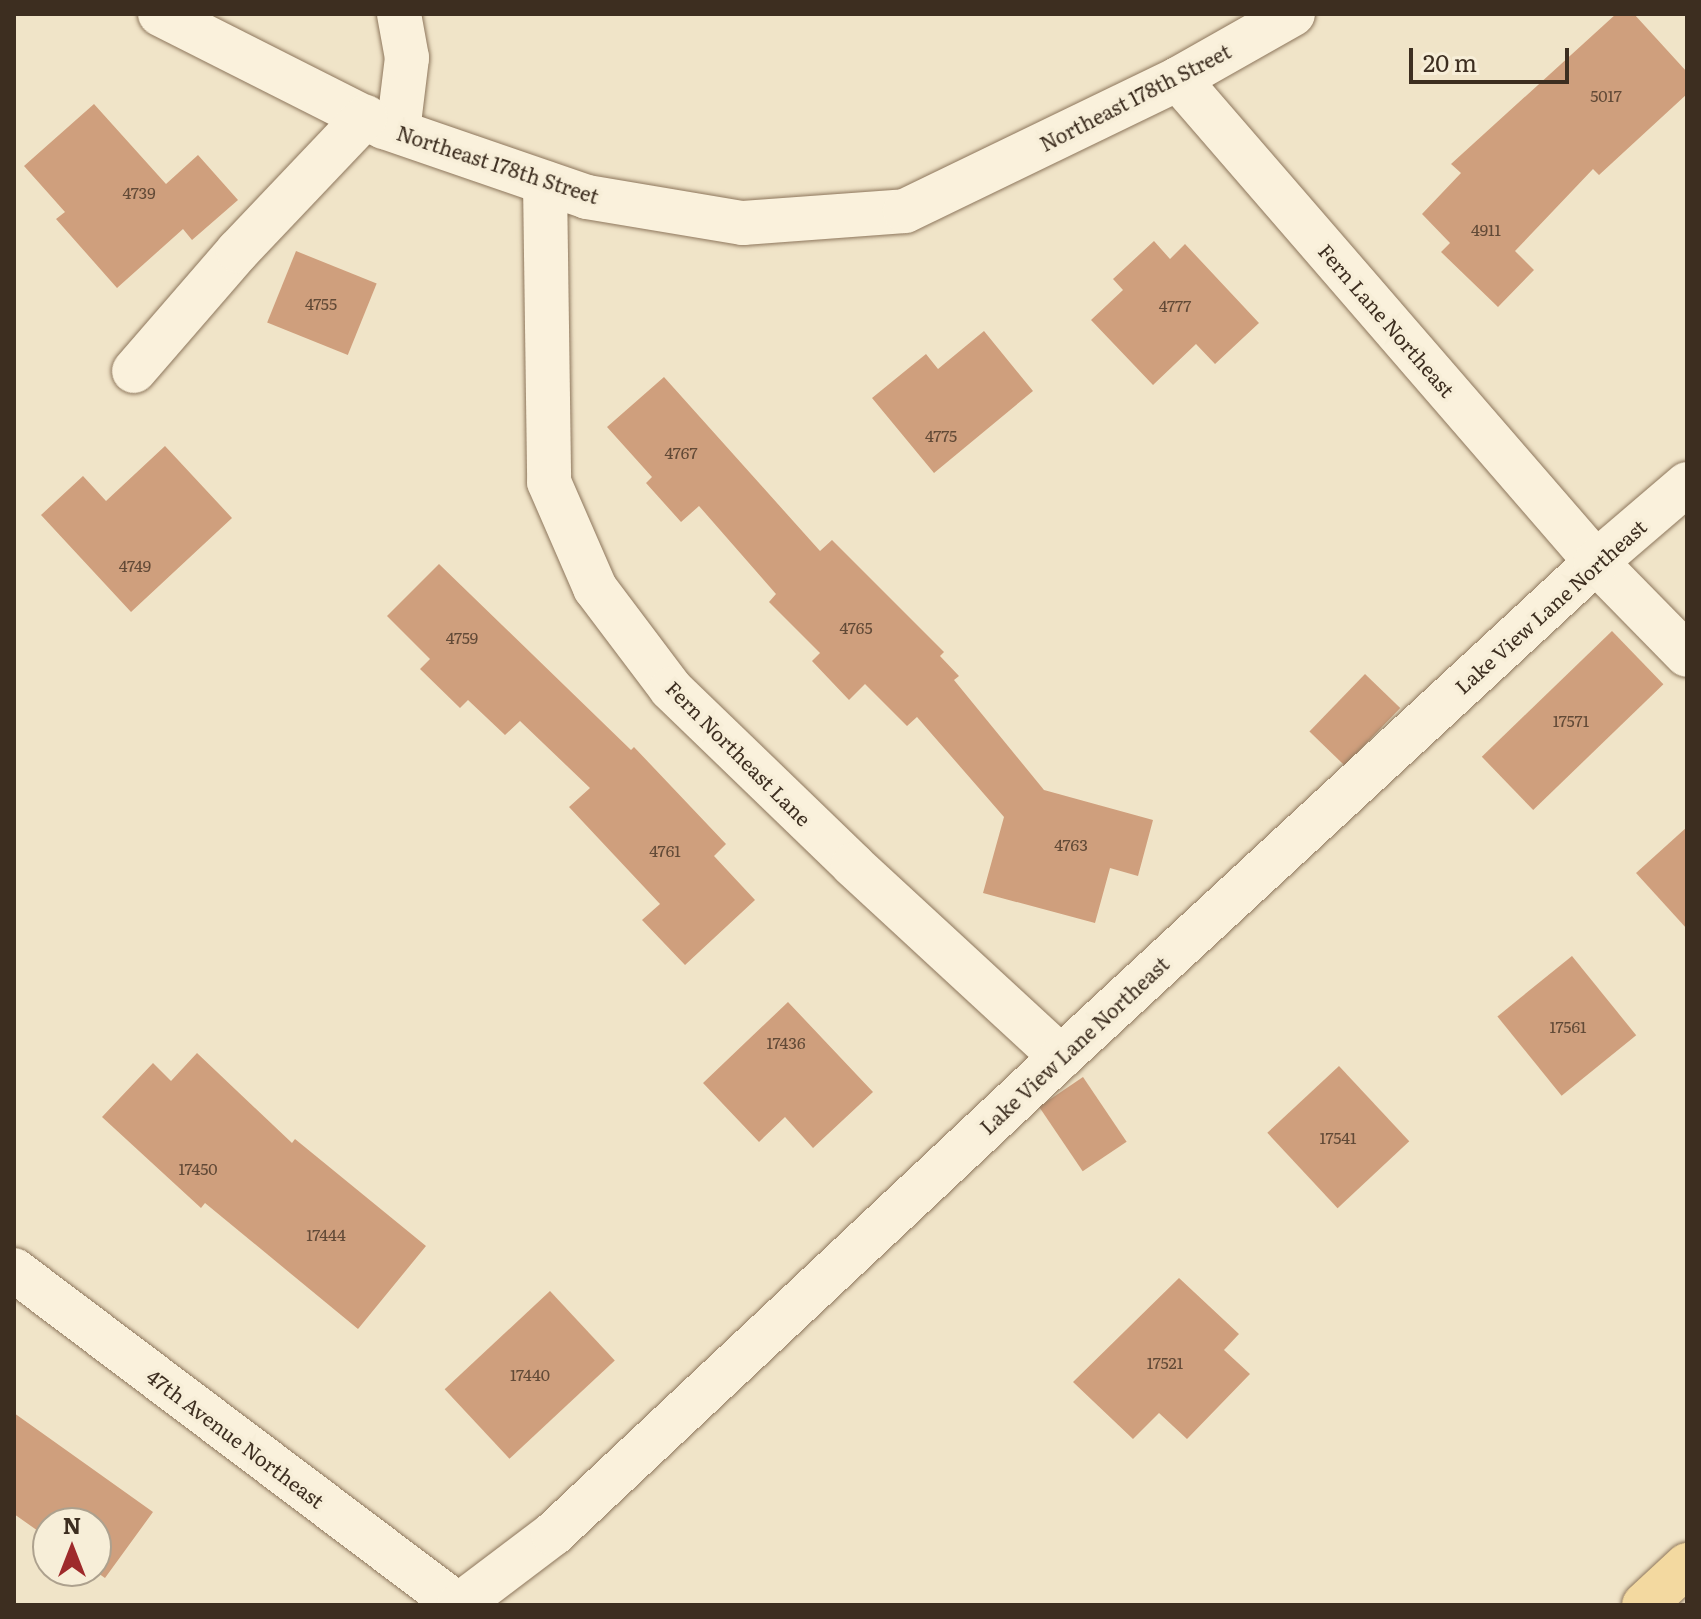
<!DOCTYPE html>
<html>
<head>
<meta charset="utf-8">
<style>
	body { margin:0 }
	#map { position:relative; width:1701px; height:1619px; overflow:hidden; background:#f0e4c8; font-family:Literata,serif }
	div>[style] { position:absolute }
	.building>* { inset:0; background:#cf9f7d; transform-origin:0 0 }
	.roads { filter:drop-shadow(0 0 2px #8d765c) drop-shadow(0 0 2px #8d765c) }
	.minor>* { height:44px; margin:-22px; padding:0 22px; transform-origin:22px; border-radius:22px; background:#faf1dc }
	.major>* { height:44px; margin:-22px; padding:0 22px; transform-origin:22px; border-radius:22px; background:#f3d9a0 }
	span { translate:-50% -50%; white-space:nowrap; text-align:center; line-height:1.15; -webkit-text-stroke:7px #f7eed8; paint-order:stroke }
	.number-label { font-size:16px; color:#624a37 }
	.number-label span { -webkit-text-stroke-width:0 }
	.street-label { font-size:20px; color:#3d2e20 }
	.frame { position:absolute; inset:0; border:16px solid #3d2e20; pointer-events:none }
	.north { position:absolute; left:32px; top:1507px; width:80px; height:80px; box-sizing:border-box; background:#f7eed8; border:2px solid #ada18e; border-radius:50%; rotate:0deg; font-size:22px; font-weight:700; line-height:32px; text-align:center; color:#3d2e20 }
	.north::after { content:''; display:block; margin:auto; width:28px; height:36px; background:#9e2a2b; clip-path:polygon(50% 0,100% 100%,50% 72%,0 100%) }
	.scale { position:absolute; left:1409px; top:48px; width:160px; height:36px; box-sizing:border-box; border:4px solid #3d2e20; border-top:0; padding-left:10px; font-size:24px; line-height:28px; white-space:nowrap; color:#3d2e20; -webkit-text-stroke:6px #f7eed8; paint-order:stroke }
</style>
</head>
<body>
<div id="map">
	<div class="building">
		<div style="clip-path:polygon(1616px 14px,1634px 14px,1687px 72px,1687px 94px,1599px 175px,1593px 169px,1515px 251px,1534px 270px,1498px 307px,1441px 252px,1450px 243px,1422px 214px,1461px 173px,1451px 164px)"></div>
		<div style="clip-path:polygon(94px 104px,166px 184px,198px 155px,238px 200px,192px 240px,183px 229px,117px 288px,56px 219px,65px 212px,24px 166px)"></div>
		<div style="clip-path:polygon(1154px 241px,1170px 259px,1185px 244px,1259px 323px,1215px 364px,1196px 344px,1153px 385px,1091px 320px,1123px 290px,1113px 279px)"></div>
		<div style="left:296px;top:251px;width:87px;height:77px;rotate:22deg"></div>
		<div style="clip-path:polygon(984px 331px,1033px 391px,934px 473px,872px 398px,926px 354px,938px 369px)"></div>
		<div style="clip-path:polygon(664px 377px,820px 551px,832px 540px,944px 652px,940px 656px,959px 676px,954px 680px,1044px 790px,1153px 820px,1138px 876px,1110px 868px,1095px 923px,983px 893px,1004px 817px,917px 717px,907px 726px,865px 684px,849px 700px,812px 661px,820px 653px,769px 602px,776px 594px,699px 506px,681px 522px,646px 483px,652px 477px,607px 427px)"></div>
		<div style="clip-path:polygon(165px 446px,232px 518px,131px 612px,41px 515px,83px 476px,106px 501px)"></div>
		<div style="clip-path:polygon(439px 564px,631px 750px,634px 747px,726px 844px,714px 856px,755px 900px,685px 965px,642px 920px,660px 904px,569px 807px,590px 788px,520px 721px,505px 735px,468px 700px,460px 708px,420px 669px,430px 659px,387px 616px)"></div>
		<div style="left:1612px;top:631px;width:74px;height:181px;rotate:46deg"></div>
		<div style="left:1365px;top:674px;width:49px;height:80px;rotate:44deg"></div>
		<div style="clip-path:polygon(1687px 827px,1687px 929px,1636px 873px)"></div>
		<div style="left:1572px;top:956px;width:102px;height:96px;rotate:51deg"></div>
		<div style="clip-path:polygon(788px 1002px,873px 1092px,813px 1148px,785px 1117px,759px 1142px,703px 1083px)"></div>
		<div style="clip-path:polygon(197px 1053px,292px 1143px,295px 1139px,426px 1246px,358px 1329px,205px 1203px,201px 1208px,102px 1117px,153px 1063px,171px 1081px)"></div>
		<div style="left:1339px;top:1066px;width:103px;height:98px;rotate:47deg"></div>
		<div style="left:1083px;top:1077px;width:78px;height:53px;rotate:56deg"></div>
		<div style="clip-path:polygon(1179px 1278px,1239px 1334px,1224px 1350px,1250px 1374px,1187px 1439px,1159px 1413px,1133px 1439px,1073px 1382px)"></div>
		<div style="left:550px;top:1291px;width:95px;height:144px;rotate:47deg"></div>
		<div style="clip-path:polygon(14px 1413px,153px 1512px,105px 1578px,95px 1571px,96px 1523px,48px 1523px,48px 1538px,14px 1514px)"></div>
	</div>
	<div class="roads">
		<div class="minor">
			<div style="left:160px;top:14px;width:251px;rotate:26.8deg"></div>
			<div style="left:384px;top:127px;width:215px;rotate:19deg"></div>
			<div style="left:587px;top:197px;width:158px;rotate:9.5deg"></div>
			<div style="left:743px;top:223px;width:162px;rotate:-4.2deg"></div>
			<div style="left:905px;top:211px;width:303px;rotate:-25.8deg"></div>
			<div style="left:1178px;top:79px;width:132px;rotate:-29.5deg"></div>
			<div style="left:1178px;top:79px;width:639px;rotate:49.13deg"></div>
			<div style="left:1596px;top:562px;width:130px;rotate:45.6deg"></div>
			<div style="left:398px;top:131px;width:74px;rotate:-83deg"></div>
			<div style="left:407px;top:58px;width:45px;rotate:-100.3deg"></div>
			<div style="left:545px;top:183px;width:299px;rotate:89.2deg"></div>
			<div style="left:549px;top:482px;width:116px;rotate:66.5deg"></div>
			<div style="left:595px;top:588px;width:126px;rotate:53deg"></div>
			<div style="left:671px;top:689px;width:253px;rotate:44deg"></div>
			<div style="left:853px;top:865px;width:283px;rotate:42.7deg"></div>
			<div style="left:134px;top:371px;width:159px;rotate:-49.1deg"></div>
			<div style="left:238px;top:251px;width:185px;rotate:-46.5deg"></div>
			<div style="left:14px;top:1270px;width:556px;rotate:37.03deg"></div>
			<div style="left:459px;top:1605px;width:118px;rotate:-37.1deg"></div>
			<div style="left:553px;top:1534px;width:697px;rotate:-43.2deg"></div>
			<div style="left:1061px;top:1057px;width:729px;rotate:-42.78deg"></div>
			<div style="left:1596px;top:562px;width:120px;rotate:-40.6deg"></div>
		</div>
		<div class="major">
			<div style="left:1644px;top:1605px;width:59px;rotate:-42.9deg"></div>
		</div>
	</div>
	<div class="number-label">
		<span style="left:1606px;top:95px">5017</span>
		<span style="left:139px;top:192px">4739</span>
		<span style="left:1486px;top:229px">4911</span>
		<span style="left:321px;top:303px">4755</span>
		<span style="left:1175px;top:305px">4777</span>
		<span style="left:941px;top:435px">4775</span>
		<span style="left:681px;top:452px">4767</span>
		<span style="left:135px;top:565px">4749</span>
		<span style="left:856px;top:627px">4765</span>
		<span style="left:462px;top:637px">4759</span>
		<span style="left:1571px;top:720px">17571</span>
		<span style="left:1071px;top:844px">4763</span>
		<span style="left:665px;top:850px">4761</span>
		<span style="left:1568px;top:1026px">17561</span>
		<span style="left:786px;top:1042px">17436</span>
		<span style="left:1338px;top:1137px">17541</span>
		<span style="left:198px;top:1168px">17450</span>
		<span style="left:326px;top:1234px">17444</span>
		<span style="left:1165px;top:1362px">17521</span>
		<span style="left:530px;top:1374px">17440</span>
	</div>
	<div class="street-label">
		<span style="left:1135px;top:97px;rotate:-27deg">Northeast 178th Street</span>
		<span style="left:498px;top:164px;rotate:18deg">Northeast 178th Street</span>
		<span style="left:1387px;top:320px;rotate:49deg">Fern Lane Northeast</span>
		<span style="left:1550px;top:606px;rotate:-42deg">Lake View Lane Northeast</span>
		<span style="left:739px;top:753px;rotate:45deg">Fern Northeast Lane</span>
		<span style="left:1074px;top:1045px;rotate:-43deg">Lake View Lane Northeast</span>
		<span style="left:236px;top:1438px;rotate:37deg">47th Avenue Northeast</span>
	</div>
	<div class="frame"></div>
	<div class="north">N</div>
	<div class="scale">20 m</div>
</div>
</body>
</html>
